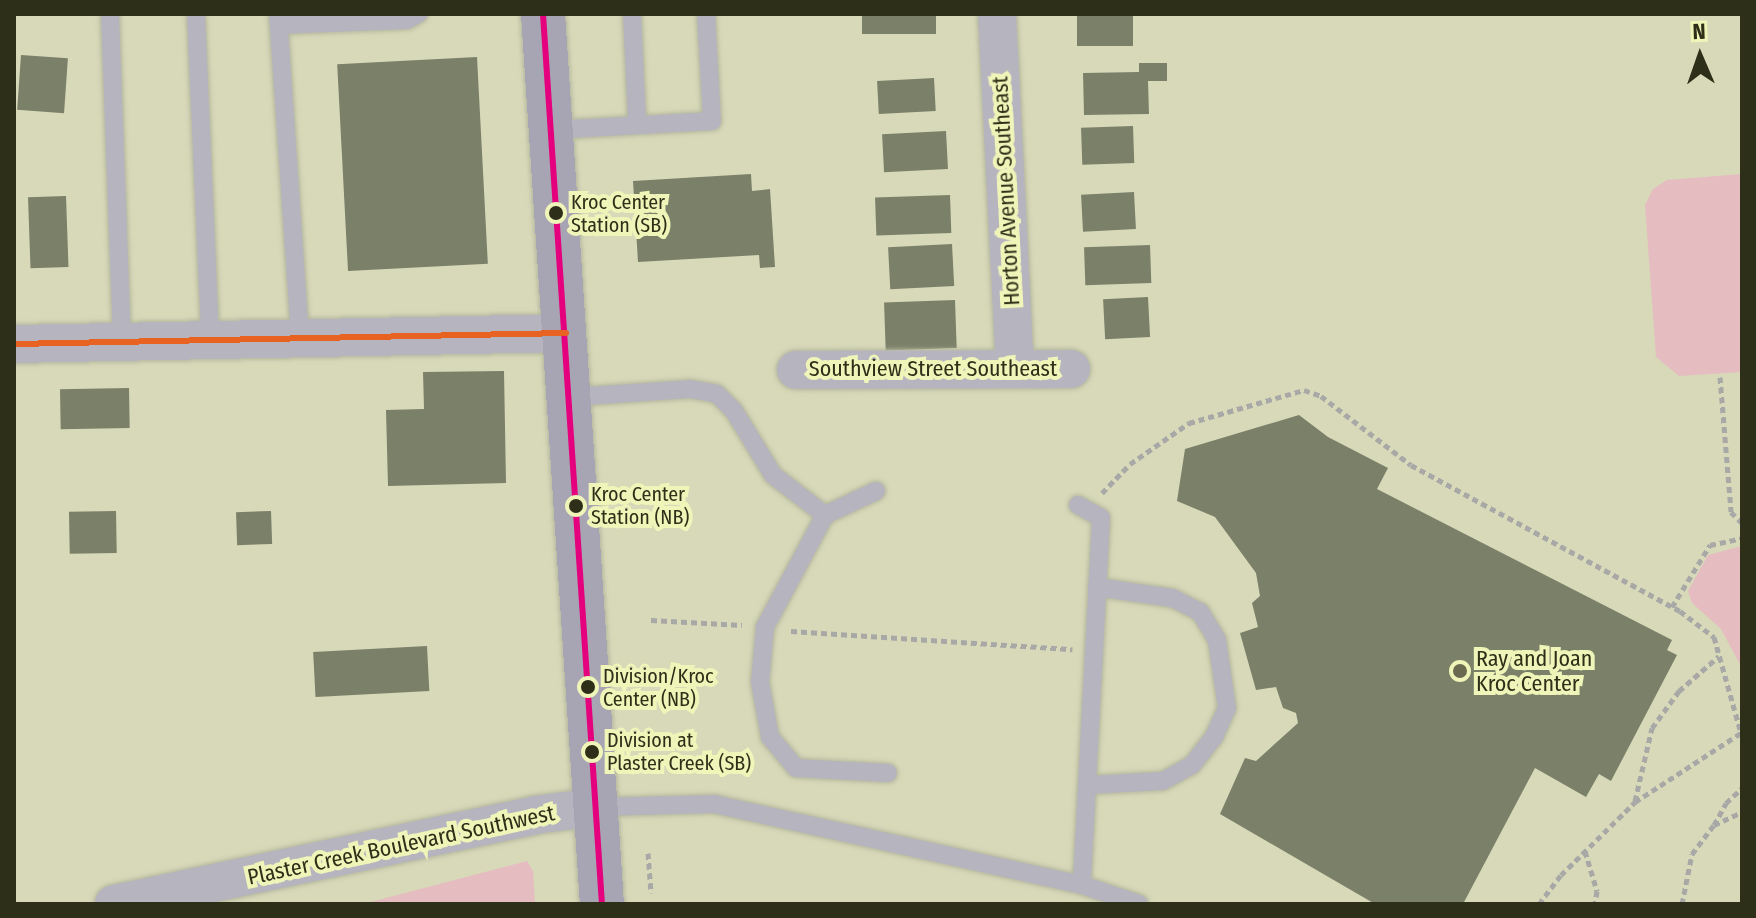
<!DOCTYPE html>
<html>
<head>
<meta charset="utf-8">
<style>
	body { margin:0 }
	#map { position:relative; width:1756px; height:918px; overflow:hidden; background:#d7d9b9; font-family:"Fira Sans Condensed",sans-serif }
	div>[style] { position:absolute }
	.green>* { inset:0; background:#e5bcc0 }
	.building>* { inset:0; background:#7b8069; transform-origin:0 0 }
	.path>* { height:5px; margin-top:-2.5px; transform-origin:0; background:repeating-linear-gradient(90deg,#a8a8a6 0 6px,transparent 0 10px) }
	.roads { filter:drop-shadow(0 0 2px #b6b89e) drop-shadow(0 0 2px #b6b89e) }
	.lane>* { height:18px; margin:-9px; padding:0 9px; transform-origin:9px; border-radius:9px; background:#b6b4be }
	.street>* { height:38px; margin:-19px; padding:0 19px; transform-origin:19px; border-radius:19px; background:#b6b4be }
	.primary>* { height:44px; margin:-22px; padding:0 22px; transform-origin:22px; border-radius:22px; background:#a7a4b3 }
	.bus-1>* { height:6px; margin:-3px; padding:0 3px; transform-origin:3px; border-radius:3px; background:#e5007d }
	.bus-2>* { height:6px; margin:-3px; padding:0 3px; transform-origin:3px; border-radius:3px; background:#e86222 }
	.dots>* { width:22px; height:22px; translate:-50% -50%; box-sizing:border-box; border:4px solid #eff4b9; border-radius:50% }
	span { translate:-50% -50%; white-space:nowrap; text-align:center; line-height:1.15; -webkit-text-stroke:8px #eff4b9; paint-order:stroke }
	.bus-label { font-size:20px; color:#2e2f18 }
	.left { translate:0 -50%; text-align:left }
	.street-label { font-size:22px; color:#2e2f18 }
	.poi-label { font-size:22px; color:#2e2f18 }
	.frame { position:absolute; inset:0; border:16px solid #2e2f18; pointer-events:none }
	.north { position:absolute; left:1660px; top:16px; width:80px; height:80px; -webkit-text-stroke:6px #eff4b9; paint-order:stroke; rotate:358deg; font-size:22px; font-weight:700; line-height:32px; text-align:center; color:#2e2f18 }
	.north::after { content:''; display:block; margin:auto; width:28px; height:36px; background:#2e2f18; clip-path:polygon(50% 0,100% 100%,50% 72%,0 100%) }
</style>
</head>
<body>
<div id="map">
	<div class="green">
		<div style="clip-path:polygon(1742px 174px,1742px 372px,1679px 376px,1656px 357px,1645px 205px,1653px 189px,1667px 180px)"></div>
		<div style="clip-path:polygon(1742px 546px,1742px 668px,1721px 629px,1692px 603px,1688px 591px,1708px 555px)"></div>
		<div style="clip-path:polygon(527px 861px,533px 871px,535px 904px,363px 904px)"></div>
	</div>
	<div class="building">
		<div style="left:862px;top:14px;width:74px;height:20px"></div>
		<div style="left:1077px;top:14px;width:56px;height:32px"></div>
		<div style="left:21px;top:55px;width:47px;height:55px;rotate:4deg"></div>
		<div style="left:477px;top:57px;width:207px;height:140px;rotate:87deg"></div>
		<div style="clip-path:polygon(1139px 63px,1167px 63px,1167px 81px,1148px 81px,1149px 114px,1084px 115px,1083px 73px,1139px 72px)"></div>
		<div style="left:934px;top:78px;width:33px;height:57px;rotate:87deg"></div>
		<div style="left:1133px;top:126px;width:37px;height:52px;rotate:88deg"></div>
		<div style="left:946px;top:131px;width:38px;height:64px;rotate:87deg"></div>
		<div style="clip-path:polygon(751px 174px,752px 191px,770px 189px,775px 267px,760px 268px,759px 255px,638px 262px,633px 181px)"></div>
		<div style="left:1134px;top:192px;width:37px;height:53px;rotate:87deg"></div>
		<div style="left:950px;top:195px;width:38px;height:75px;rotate:88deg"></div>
		<div style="left:66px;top:196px;width:71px;height:38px;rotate:88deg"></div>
		<div style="left:952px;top:244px;width:42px;height:64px;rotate:87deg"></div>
		<div style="left:1150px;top:245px;width:38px;height:66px;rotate:88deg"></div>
		<div style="left:1148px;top:297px;width:40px;height:45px;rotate:87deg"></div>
		<div style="left:955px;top:300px;width:48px;height:71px;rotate:88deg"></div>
		<div style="clip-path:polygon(504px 371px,506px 483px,388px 486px,386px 410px,424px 409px,423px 372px)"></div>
		<div style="left:129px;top:388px;width:40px;height:69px;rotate:89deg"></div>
		<div style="clip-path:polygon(1299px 415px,1328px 437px,1388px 468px,1377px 489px,1672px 640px,1667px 650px,1677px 655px,1611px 781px,1599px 774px,1586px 797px,1535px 768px,1463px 904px,1375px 904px,1220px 814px,1245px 758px,1256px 761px,1298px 723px,1296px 713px,1283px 708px,1276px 687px,1256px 690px,1240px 633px,1258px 627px,1252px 603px,1260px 596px,1256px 573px,1215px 517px,1177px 501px,1185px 449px)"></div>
		<div style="left:116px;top:511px;width:42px;height:47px;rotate:89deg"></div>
		<div style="left:271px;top:511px;width:33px;height:35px;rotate:88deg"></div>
		<div style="left:427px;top:646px;width:45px;height:114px;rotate:87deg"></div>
	</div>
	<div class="path">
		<div style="left:1720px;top:377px;width:135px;rotate:85.3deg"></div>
		<div style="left:1731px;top:512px;width:16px;rotate:45deg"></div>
		<div style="left:1102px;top:493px;width:40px;rotate:-46deg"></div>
		<div style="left:1130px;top:464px;width:72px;rotate:-34.8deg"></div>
		<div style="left:1189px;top:423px;width:120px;rotate:-16deg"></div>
		<div style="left:1304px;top:390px;width:18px;rotate:19deg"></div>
		<div style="left:1321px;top:396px;width:113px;rotate:37.5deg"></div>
		<div style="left:1411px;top:465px;width:306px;rotate:28.5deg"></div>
		<div style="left:1680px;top:611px;width:43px;rotate:37.4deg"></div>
		<div style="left:1714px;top:637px;width:100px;rotate:74.3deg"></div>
		<div style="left:1672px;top:607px;width:73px;rotate:-58.5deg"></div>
		<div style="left:1710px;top:545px;width:33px;rotate:-12deg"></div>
		<div style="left:651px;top:620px;width:91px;rotate:3.1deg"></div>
		<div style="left:791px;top:631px;width:282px;rotate:3.7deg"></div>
		<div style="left:1635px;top:801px;width:75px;rotate:-76.9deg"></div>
		<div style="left:1652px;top:728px;width:46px;rotate:-53.9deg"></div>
		<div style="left:1679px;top:691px;width:53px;rotate:-41.2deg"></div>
		<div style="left:1714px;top:825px;width:25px;rotate:-61deg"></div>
		<div style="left:1726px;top:803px;width:22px;rotate:-43deg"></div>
		<div style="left:1585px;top:851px;width:42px;rotate:73.3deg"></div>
		<div style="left:1597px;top:891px;width:13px;rotate:99deg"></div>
		<div style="left:648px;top:853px;width:40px;rotate:85.7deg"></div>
		<div style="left:1539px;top:904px;width:36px;rotate:-53deg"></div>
		<div style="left:1561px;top:875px;width:104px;rotate:-44.6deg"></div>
		<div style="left:1635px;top:802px;width:126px;rotate:-33.1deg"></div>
		<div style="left:1682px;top:904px;width:51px;rotate:-78.7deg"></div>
		<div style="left:1692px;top:854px;width:36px;rotate:-53deg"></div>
		<div style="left:1714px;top:825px;width:31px;rotate:-25deg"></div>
	</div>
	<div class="roads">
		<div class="lane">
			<div style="left:110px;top:14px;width:330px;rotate:87.9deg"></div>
			<div style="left:196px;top:14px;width:326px;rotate:87.5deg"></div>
			<div style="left:278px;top:14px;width:326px;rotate:86.1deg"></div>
			<div style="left:632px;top:14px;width:108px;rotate:87.3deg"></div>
			<div style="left:279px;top:25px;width:128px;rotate:-2.2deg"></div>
			<div style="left:407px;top:20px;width:13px;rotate:-29deg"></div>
			<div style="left:552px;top:130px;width:160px;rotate:-3.2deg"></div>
			<div style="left:712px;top:121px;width:107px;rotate:-93.2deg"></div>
			<div style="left:571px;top:397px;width:119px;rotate:-3.8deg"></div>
			<div style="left:690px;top:389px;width:27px;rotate:10deg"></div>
			<div style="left:717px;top:394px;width:24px;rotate:45deg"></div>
			<div style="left:734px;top:411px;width:75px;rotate:58.6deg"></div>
			<div style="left:773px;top:475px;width:66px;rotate:37.6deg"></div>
			<div style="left:876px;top:491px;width:56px;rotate:154.8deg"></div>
			<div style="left:825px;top:515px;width:127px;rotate:118.2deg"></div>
			<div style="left:765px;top:627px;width:55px;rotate:95.2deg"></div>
			<div style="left:760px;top:682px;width:56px;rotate:79.7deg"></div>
			<div style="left:770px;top:737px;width:40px;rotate:50deg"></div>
			<div style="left:796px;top:768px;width:92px;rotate:3.1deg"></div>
			<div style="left:1078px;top:505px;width:26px;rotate:29deg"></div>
			<div style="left:1101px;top:518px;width:367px;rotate:93deg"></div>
			<div style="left:1088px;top:785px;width:75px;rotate:-3.1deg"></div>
			<div style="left:1163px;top:781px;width:33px;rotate:-29deg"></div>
			<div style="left:1192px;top:765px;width:36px;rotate:-52deg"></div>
			<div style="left:1214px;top:737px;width:32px;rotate:-66deg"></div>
			<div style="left:1227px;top:708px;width:69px;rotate:-98.4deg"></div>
			<div style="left:1217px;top:640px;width:33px;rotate:-121deg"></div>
			<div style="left:1200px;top:612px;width:31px;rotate:-153deg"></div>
			<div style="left:1172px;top:598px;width:76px;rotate:-171.7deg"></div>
			<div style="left:596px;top:807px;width:118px;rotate:-1.5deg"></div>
			<div style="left:714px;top:804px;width:377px;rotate:12.4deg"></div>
			<div style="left:1082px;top:885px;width:60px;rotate:18.4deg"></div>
		</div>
		<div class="street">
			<div style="left:997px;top:14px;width:354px;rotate:87.1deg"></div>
			<div style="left:14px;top:344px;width:552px;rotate:-1.14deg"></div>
			<div style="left:796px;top:370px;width:275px;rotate:-0.2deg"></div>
			<div style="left:114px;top:904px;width:430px;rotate:-11.9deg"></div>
			<div style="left:535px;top:815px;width:62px;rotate:-7.5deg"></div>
		</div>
		<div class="primary">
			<div style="left:543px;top:14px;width:892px;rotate:86.21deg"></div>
		</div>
	</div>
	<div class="bus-1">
		<div style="left:543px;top:14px;width:892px;rotate:86.21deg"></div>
	</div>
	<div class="bus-2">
		<div style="left:14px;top:344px;width:552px;rotate:-1.14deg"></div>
	</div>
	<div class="dots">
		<div style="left:556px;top:213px;background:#2e2f18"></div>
		<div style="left:576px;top:506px;background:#2e2f18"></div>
		<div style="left:1460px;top:671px;background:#696a50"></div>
		<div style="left:588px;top:687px;background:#2e2f18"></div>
		<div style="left:592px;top:752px;background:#2e2f18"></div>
	</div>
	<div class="bus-label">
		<span class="left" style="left:571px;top:214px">Kroc Center<br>Station (SB)</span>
		<span class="left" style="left:591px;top:506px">Kroc Center<br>Station (NB)</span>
		<span class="left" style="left:603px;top:688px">Division/Kroc<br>Center (NB)</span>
		<span class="left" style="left:607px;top:752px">Division at<br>Plaster Creek (SB)</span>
	</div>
	<div class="street-label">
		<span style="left:1006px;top:191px;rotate:-93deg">Horton Avenue Southeast</span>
		<span style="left:933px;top:369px">Southview Street Southeast</span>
		<span style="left:401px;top:845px;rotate:-12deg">Plaster Creek Boulevard Southwest</span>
	</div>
	<div class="poi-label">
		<span class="left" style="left:1476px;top:671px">Ray and Joan<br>Kroc Center</span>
	</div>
	<div class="frame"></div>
	<div class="north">N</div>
</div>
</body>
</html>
